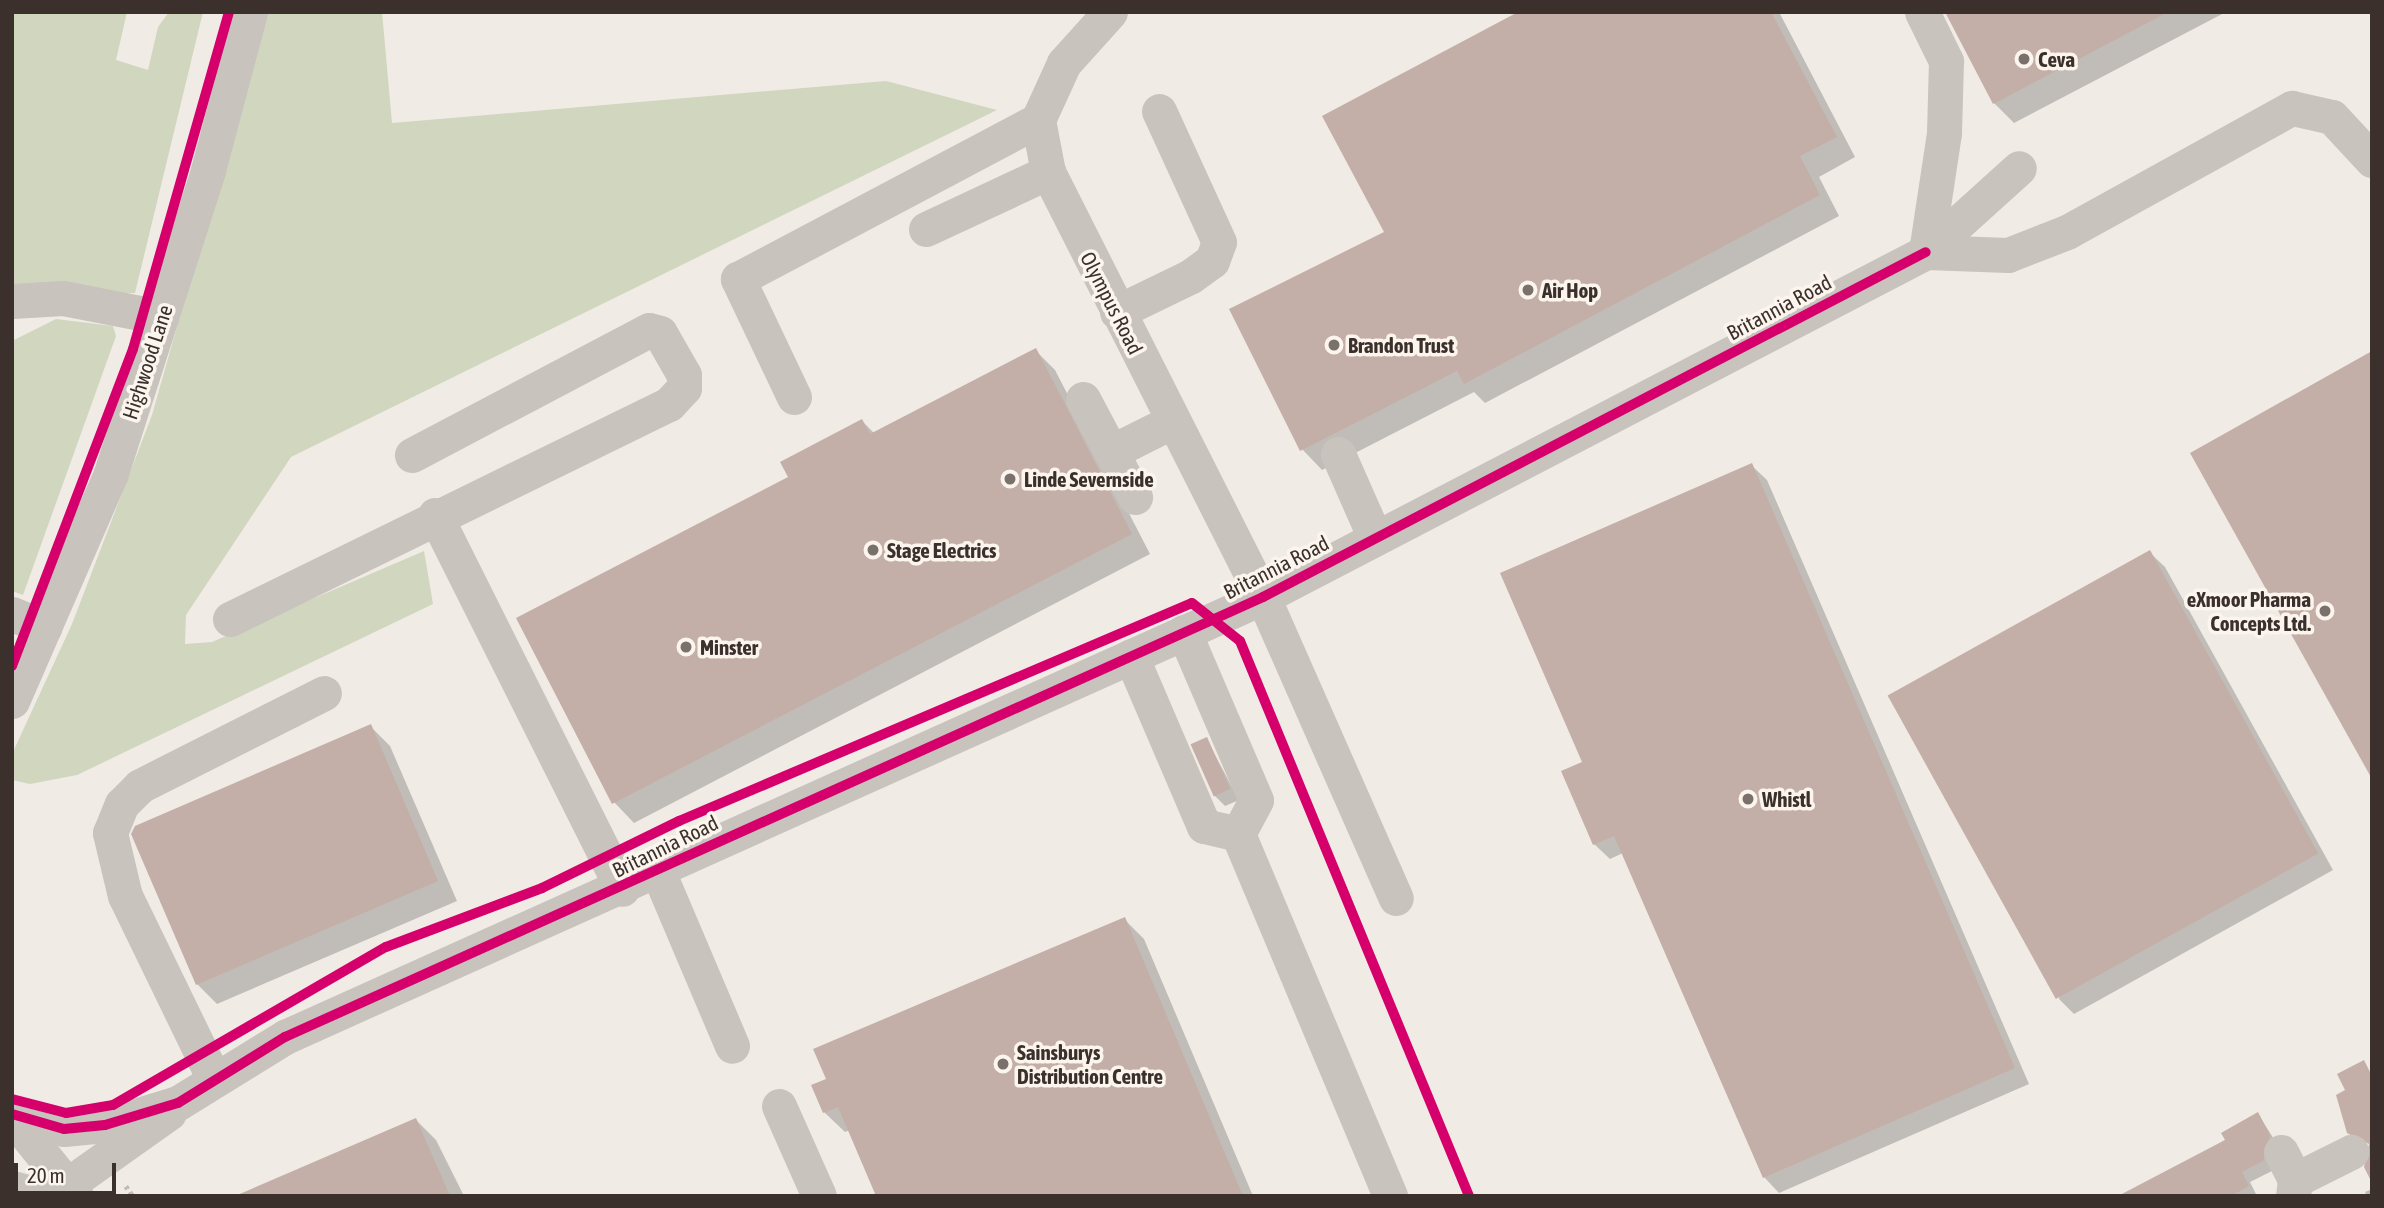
<!DOCTYPE html>
<html>
<head>
<meta charset="utf-8">
<style>
	body { margin:0 }
	#map { position:relative; width:2384px; height:1208px; overflow:hidden; background:#f0ebe5; font-family:"Asap Condensed",sans-serif }
	div>[style] { position:absolute }
	.green>* { inset:0; background:#d1d6bf }
	.shadow>* { inset:0; background:#0003 }
	.building>* { inset:0; background:#c3afa7; transform-origin:0 0 }
	.path>* { height:4.5px; margin-top:-2.25px; transform-origin:0; background:repeating-linear-gradient(90deg,#c2bbb6 0 3.5px,transparent 0 7px) }
	.minor>* { height:35px; margin:-17.5px; padding:0 17.5px; transform-origin:17.5px; border-radius:17.5px; background:#c9c3be }
	.cycleway>* { height:10px; margin:-5px; padding:0 5px; transform-origin:5px; border-radius:5px; background:#d6006c }
	.dots>* { width:19px; height:19px; translate:-50% -50%; box-sizing:border-box; border:4px solid #fbf5ee; border-radius:50% }
	span { translate:-50% -50%; white-space:nowrap; text-align:center; line-height:1.15; -webkit-text-stroke:7px #fbf5ee; paint-order:stroke }
	.poi-label { font-size:21px; color:#3b302b; font-weight:700 }
	.left { translate:0 -50%; text-align:left }
	.right { translate:-100% -50%; text-align:right }
	.street-label { font-size:21px; color:#3b302b }
	.frame { position:absolute; inset:0; border:14px solid #3b302b; pointer-events:none }
	.scale { position:absolute; left:14px; top:1163px; width:102px; height:32px; box-sizing:border-box; border:4px solid #3b302b; border-top:0; padding-left:9px; font-size:21px; line-height:24px; white-space:nowrap; color:#3b302b; -webkit-text-stroke:5px #fbf5ee; paint-order:stroke }
</style>
</head>
<body>
<div id="map">
	<div class="green">
		<div style="clip-path:polygon(12px 12px,127px 12px,116px 60px,148px 70px,158px 27px,169px 12px,203px 12px,135px 293px,12px 294px)"></div>
		<div style="clip-path:polygon(266px 12px,382px 12px,392px 123px,886px 81px,997px 110px,291px 457px,186px 615px,185px 644px,212px 642px,424px 551px,433px 604px,77px 775px,30px 784px,12px 780px,12px 754px,72px 624px,152px 415px)"></div>
		<div style="clip-path:polygon(56px 319px,113px 326px,116px 336px,23px 595px,12px 591px,12px 341px)"></div>
	</div>
	<div class="shadow">
		<div style="clip-path:polygon(1522px 12px,1779px 12px,1855px 157px,1819px 177px,1839px 216px,1485px 403px,1474px 392px,1322px 470px,1302px 449px,1386px 233px)"></div>
		<div style="clip-path:polygon(1946px 12px,2226px 12px,2014px 123px,1994px 103px)"></div>
		<div style="clip-path:polygon(1035px 350px,1055px 370px,1150px 554px,634px 823px,614px 802px,790px 477px,862px 421px,875px 434px)"></div>
		<div style="clip-path:polygon(1751px 465px,1767px 480px,2029px 1084px,1779px 1193px,1764px 1177px,1623px 853px,1610px 859px,1594px 844px,1584px 763px)"></div>
		<div style="clip-path:polygon(2149px 552px,2165px 567px,2333px 870px,2074px 1014px,2059px 999px)"></div>
		<div style="clip-path:polygon(370px 726px,390px 746px,457px 901px,217px 1004px,197px 984px)"></div>
		<div style="clip-path:polygon(1207px 740px,1239px 800px,1225px 806px,1215px 796px)"></div>
		<div style="clip-path:polygon(1124px 919px,1144px 939px,1253px 1196px,878px 1196px,850px 1130px,845px 1132px,824px 1112px)"></div>
		<div style="clip-path:polygon(2258px 1114px,2279px 1147px,2272px 1171px,2250px 1182px,2257px 1196px,2134px 1196px,2227px 1141px)"></div>
		<div style="clip-path:polygon(416px 1120px,436px 1140px,464px 1196px,254px 1196px)"></div>
		<div style="clip-path:polygon(2372px 1189px,2372px 1196px,2367px 1196px,2365px 1192px)"></div>
	</div>
	<div class="building">
		<div style="clip-path:polygon(1518px 12px,1771px 12px,1837px 137px,1800px 156px,1820px 195px,1464px 384px,1457px 371px,1300px 451px,1229px 309px,1384px 232px,1322px 116px)"></div>
		<div style="clip-path:polygon(1945px 12px,2168px 12px,1993px 104px)"></div>
		<div style="clip-path:polygon(1036px 348px,1132px 534px,612px 804px,516px 618px,788px 477px,780px 462px,862px 419px,870px 434px)"></div>
		<div style="clip-path:polygon(2372px 351px,2372px 779px,2190px 453px)"></div>
		<div style="clip-path:polygon(1752px 463px,2015px 1068px,1763px 1178px,1614px 836px,1593px 845px,1561px 771px,1582px 762px,1500px 573px)"></div>
		<div style="left:2150px;top:550px;width:347px;height:300px;rotate:61deg"></div>
		<div style="clip-path:polygon(371px 724px,438px 881px,196px 985px,131px 834px,135px 826px)"></div>
		<div style="left:1207px;top:737px;width:57px;height:18px;rotate:66deg"></div>
		<div style="clip-path:polygon(1125px 917px,1243px 1196px,876px 1196px,838px 1107px,823px 1113px,811px 1085px,826px 1079px,813px 1049px)"></div>
		<div style="clip-path:polygon(2364px 1060px,2372px 1076px,2372px 1183px,2364px 1167px,2369px 1144px,2347px 1133px,2336px 1095px,2345px 1090px,2337px 1074px)"></div>
		<div style="clip-path:polygon(2258px 1112px,2270px 1135px,2263px 1161px,2242px 1172px,2249px 1186px,2231px 1196px,2118px 1196px,2225px 1140px,2221px 1133px)"></div>
		<div style="clip-path:polygon(416px 1118px,450px 1196px,235px 1196px)"></div>
	</div>
	<div class="path">
		<div style="left:126px;top:1186px;width:12px;rotate:55deg"></div>
	</div>
	<div class="minor">
		<div style="left:1110px;top:12px;width:69px;rotate:132deg"></div>
		<div style="left:1064px;top:63px;width:63px;rotate:114.5deg"></div>
		<div style="left:1038px;top:120px;width:53px;rotate:79.1deg"></div>
		<div style="left:1048px;top:172px;width:476px;rotate:63.2deg"></div>
		<div style="left:1263px;top:597px;width:329px;rotate:66.2deg"></div>
		<div style="left:1922px;top:12px;width:55px;rotate:63.9deg"></div>
		<div style="left:1946px;top:61px;width:72px;rotate:91.6deg"></div>
		<div style="left:1944px;top:133px;width:120px;rotate:98.6deg"></div>
		<div style="left:926px;top:229px;width:135px;rotate:-25deg"></div>
		<div style="left:1926px;top:252px;width:82px;rotate:2.1deg"></div>
		<div style="left:2008px;top:255px;width:63px;rotate:-21.3deg"></div>
		<div style="left:2067px;top:232px;width:257px;rotate:-28.9deg"></div>
		<div style="left:2292px;top:108px;width:41px;rotate:12.7deg"></div>
		<div style="left:2332px;top:117px;width:59px;rotate:47.1deg"></div>
		<div style="left:12px;top:301px;width:51px;rotate:-3.4deg"></div>
		<div style="left:63px;top:298px;width:100px;rotate:11deg"></div>
		<div style="left:1117px;top:312px;width:82px;rotate:-25.9deg"></div>
		<div style="left:1191px;top:276px;width:26px;rotate:-36deg"></div>
		<div style="left:1212px;top:261px;width:20px;rotate:-70deg"></div>
		<div style="left:1219px;top:242px;width:144px;rotate:-114.6deg"></div>
		<div style="left:794px;top:397px;width:131px;rotate:-115.4deg"></div>
		<div style="left:738px;top:279px;width:340px;rotate:-27.9deg"></div>
		<div style="left:1083px;top:399px;width:111px;rotate:62deg"></div>
		<div style="left:1111px;top:452px;width:69px;rotate:-26.6deg"></div>
		<div style="left:1338px;top:454px;width:92px;rotate:66.2deg"></div>
		<div style="left:435px;top:515px;width:418px;rotate:63.4deg"></div>
		<div style="left:12px;top:614px;width:35px;rotate:22deg"></div>
		<div style="left:230px;top:619px;width:489px;rotate:-26.1deg"></div>
		<div style="left:669px;top:404px;width:22px;rotate:-47deg"></div>
		<div style="left:684px;top:388px;width:13px;rotate:-90deg"></div>
		<div style="left:684px;top:375px;width:48px;rotate:-119.7deg"></div>
		<div style="left:660px;top:333px;width:11px;rotate:-165deg"></div>
		<div style="left:649px;top:330px;width:268px;rotate:152.2deg"></div>
		<div style="left:1131px;top:656px;width:185px;rotate:66.8deg"></div>
		<div style="left:1204px;top:826px;width:35px;rotate:13deg"></div>
		<div style="left:1238px;top:834px;width:38px;rotate:-62deg"></div>
		<div style="left:1256px;top:800px;width:183px;rotate:-113.2deg"></div>
		<div style="left:12px;top:701px;width:249px;rotate:-66.5deg"></div>
		<div style="left:111px;top:473px;width:318px;rotate:-72.2deg"></div>
		<div style="left:208px;top:170px;width:163px;rotate:-75.1deg"></div>
		<div style="left:1238px;top:834px;width:393px;rotate:67.2deg"></div>
		<div style="left:657px;top:869px;width:192px;rotate:67deg"></div>
		<div style="left:214px;top:1079px;width:203px;rotate:-115.9deg"></div>
		<div style="left:125px;top:896px;width:65px;rotate:-103.4deg"></div>
		<div style="left:110px;top:833px;width:31px;rotate:-68deg"></div>
		<div style="left:122px;top:804px;width:25px;rotate:-45deg"></div>
		<div style="left:140px;top:786px;width:206px;rotate:-26.8deg"></div>
		<div style="left:779px;top:1106px;width:98px;rotate:66deg"></div>
		<div style="left:12px;top:1114px;width:54px;rotate:16.1deg"></div>
		<div style="left:64px;top:1129px;width:41px;rotate:-5.6deg"></div>
		<div style="left:105px;top:1125px;width:76px;rotate:-16.8deg"></div>
		<div style="left:178px;top:1103px;width:126px;rotate:-31.7deg"></div>
		<div style="left:285px;top:1037px;width:1072px;rotate:-24.22deg"></div>
		<div style="left:1263px;top:597px;width:747px;rotate:-27.49deg"></div>
		<div style="left:1926px;top:252px;width:125px;rotate:-42.1deg"></div>
		<div style="left:12px;top:1117px;width:102px;rotate:51deg"></div>
		<div style="left:2281px;top:1152px;width:31px;rotate:63deg"></div>
		<div style="left:2295px;top:1180px;width:16px;rotate:97deg"></div>
		<div style="left:2295px;top:1180px;width:63px;rotate:-26.6deg"></div>
		<div style="left:12px;top:1188px;width:23px;rotate:15deg"></div>
		<div style="left:34px;top:1194px;width:38px;rotate:-17deg"></div>
		<div style="left:70px;top:1183px;width:121px;rotate:-35.3deg"></div>
	</div>
	<div class="cycleway">
		<div style="left:12px;top:666px;width:339px;rotate:-69.1deg"></div>
		<div style="left:133px;top:349px;width:350px;rotate:-74.1deg"></div>
		<div style="left:12px;top:1099px;width:56px;rotate:14.5deg"></div>
		<div style="left:66px;top:1113px;width:48px;rotate:-9.7deg"></div>
		<div style="left:113px;top:1105px;width:315px;rotate:-30.1deg"></div>
		<div style="left:386px;top:947px;width:167px;rotate:-20.7deg"></div>
		<div style="left:542px;top:888px;width:153px;rotate:-26.1deg"></div>
		<div style="left:679px;top:821px;width:557px;rotate:-23.02deg"></div>
		<div style="left:1192px;top:603px;width:61px;rotate:38.4deg"></div>
		<div style="left:1240px;top:641px;width:600px;rotate:67.58deg"></div>
		<div style="left:12px;top:1114px;width:54px;rotate:16.1deg"></div>
		<div style="left:64px;top:1129px;width:41px;rotate:-5.6deg"></div>
		<div style="left:105px;top:1125px;width:76px;rotate:-16.8deg"></div>
		<div style="left:178px;top:1103px;width:126px;rotate:-31.7deg"></div>
		<div style="left:285px;top:1037px;width:1072px;rotate:-24.22deg"></div>
		<div style="left:1263px;top:597px;width:747px;rotate:-27.49deg"></div>
	</div>
	<div class="dots">
		<div style="left:2024px;top:59px;background:#7a716c"></div>
		<div style="left:1528px;top:290px;background:#7a716c"></div>
		<div style="left:1334px;top:345px;background:#7a716c"></div>
		<div style="left:1010px;top:479px;background:#7a716c"></div>
		<div style="left:873px;top:550px;background:#7a716c"></div>
		<div style="left:2325px;top:611px;background:#7a716c"></div>
		<div style="left:686px;top:647px;background:#7a716c"></div>
		<div style="left:1748px;top:799px;background:#7a716c"></div>
		<div style="left:1003px;top:1064px;background:#7a716c"></div>
	</div>
	<div class="poi-label">
		<span class="left" style="left:2038px;top:59px">Ceva</span>
		<span class="left" style="left:1542px;top:290px">Air Hop</span>
		<span class="left" style="left:1348px;top:345px">Brandon Trust</span>
		<span class="left" style="left:1024px;top:479px">Linde Severnside</span>
		<span class="left" style="left:887px;top:550px">Stage Electrics</span>
		<span class="right" style="left:2311px;top:611px">eXmoor Pharma<br>Concepts Ltd.</span>
		<span class="left" style="left:700px;top:647px">Minster</span>
		<span class="left" style="left:1762px;top:799px">Whistl</span>
		<span class="left" style="left:1017px;top:1064px">Sainsburys<br>Distribution Centre</span>
	</div>
	<div class="street-label">
		<span style="left:1112px;top:303px;rotate:63deg">Olympus Road</span>
		<span style="left:1779px;top:307px;rotate:-28deg">Britannia Road</span>
		<span style="left:147px;top:362px;rotate:-72deg">Highwood Lane</span>
		<span style="left:1276px;top:567px;rotate:-27deg">Britannia Road</span>
		<span style="left:665px;top:846px;rotate:-26deg">Britannia Road</span>
	</div>
	<div class="frame"></div>
	<div class="scale">20 m</div>
</div>
</body>
</html>
